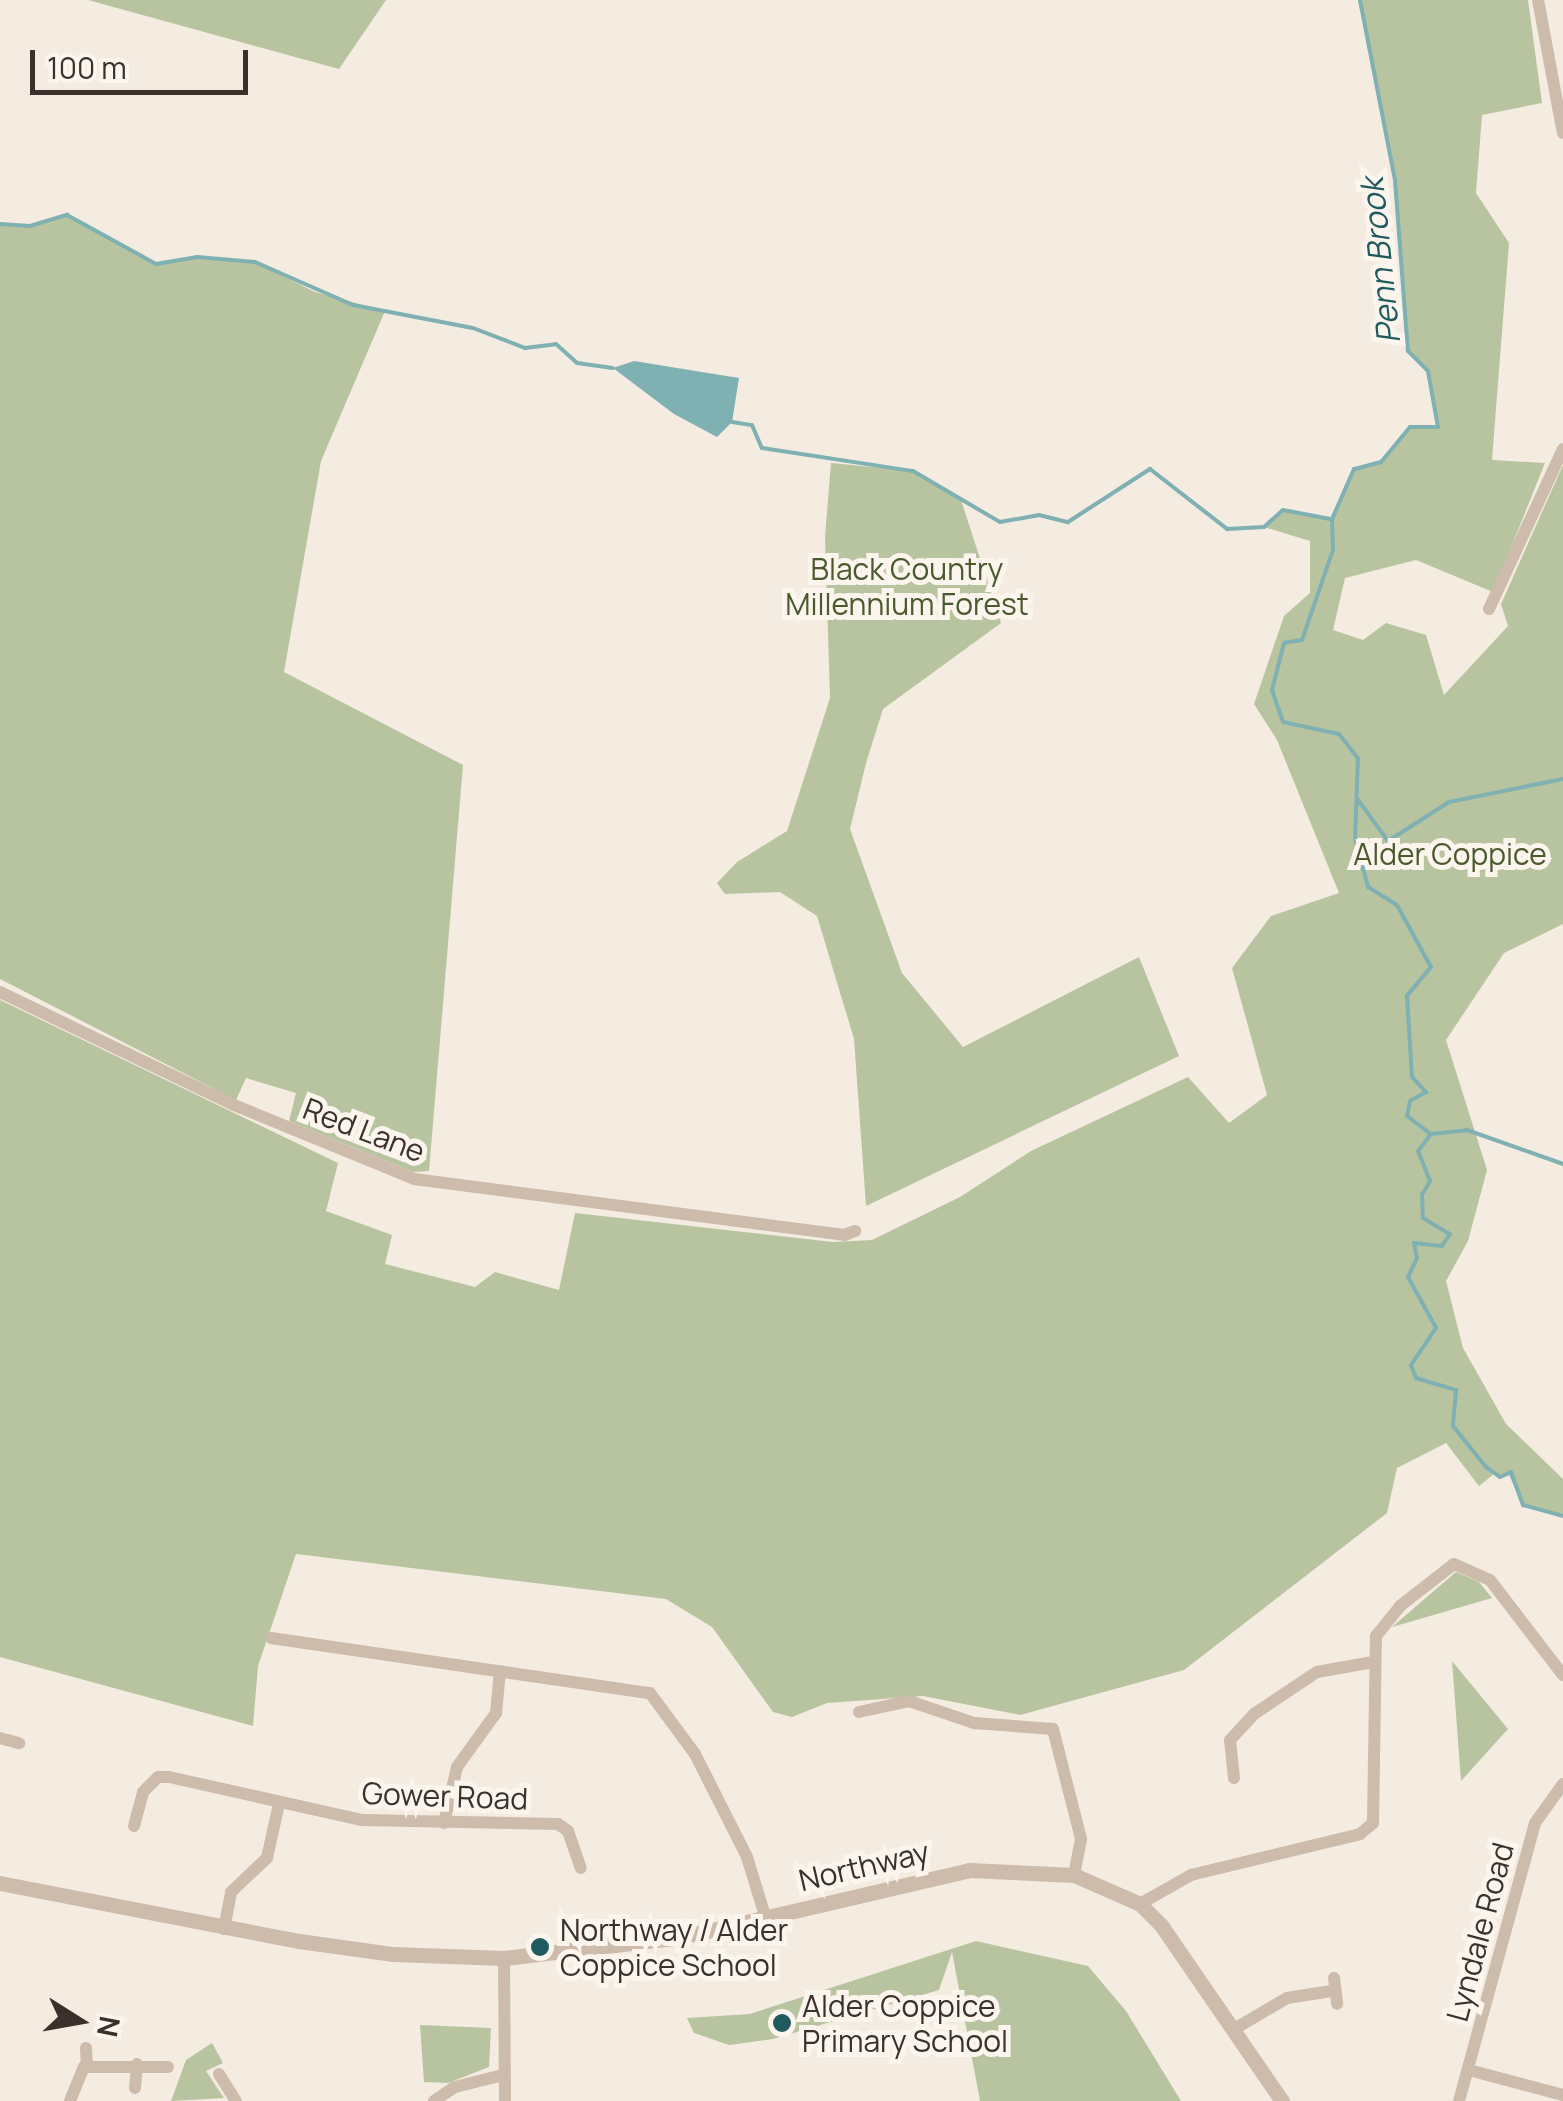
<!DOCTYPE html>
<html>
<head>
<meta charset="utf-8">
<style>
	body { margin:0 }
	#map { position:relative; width:1563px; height:2101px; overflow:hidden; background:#f4ebe1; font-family:Manrope,sans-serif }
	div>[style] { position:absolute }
	.green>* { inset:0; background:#b8c4a0 }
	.water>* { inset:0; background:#7fb0b2 }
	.stream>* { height:4px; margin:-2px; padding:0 2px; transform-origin:2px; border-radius:2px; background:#7fb0b2 }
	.minor>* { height:12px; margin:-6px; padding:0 6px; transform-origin:6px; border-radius:6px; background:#cdbbac }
	.tertiary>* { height:15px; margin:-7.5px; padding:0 7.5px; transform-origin:7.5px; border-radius:7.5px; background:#cdbbac }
	.dots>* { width:28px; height:28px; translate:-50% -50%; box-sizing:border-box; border:5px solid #fbf5ee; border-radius:50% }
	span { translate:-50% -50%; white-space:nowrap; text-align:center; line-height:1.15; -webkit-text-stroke:10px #fbf5ee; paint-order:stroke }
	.park-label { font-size:30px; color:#4a5a2e }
	.street-label { font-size:30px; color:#3b302b }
	.poi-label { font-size:30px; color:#3b302b }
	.left { translate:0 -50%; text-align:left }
	.water-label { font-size:32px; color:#1f5a5e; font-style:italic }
	.north { position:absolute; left:30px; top:1971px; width:100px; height:100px; -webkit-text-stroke:8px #fbf5ee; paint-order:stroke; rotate:101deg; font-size:28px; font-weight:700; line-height:40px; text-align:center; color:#3b302b }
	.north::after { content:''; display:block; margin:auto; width:35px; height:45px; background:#3b302b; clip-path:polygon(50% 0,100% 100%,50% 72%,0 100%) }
	.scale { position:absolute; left:30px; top:50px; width:218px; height:45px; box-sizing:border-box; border:5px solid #3b302b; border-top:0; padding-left:12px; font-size:30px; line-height:35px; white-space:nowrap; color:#3b302b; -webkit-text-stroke:8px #fbf5ee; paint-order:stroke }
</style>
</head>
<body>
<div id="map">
	<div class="green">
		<div style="clip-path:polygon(88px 0,386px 0,339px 69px)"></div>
		<div style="clip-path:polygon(1360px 0,1528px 0,1542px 103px,1482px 115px,1476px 193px,1509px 243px,1492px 460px,1545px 463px,1493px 592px,1416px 560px,1345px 578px,1333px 630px,1363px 640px,1386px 623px,1426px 635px,1444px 695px,1508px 626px,1501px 604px,1563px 465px,1563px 924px,1504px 953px,1446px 1040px,1487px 1170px,1468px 1241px,1446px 1281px,1463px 1348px,1506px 1424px,1563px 1479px,1563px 1516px,1523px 1506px,1509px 1475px,1494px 1474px,1479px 1486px,1446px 1443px,1397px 1468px,1387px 1513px,1184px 1670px,1020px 1715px,923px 1696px,827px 1703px,792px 1717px,773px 1712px,712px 1627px,666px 1599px,296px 1554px,258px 1666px,253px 1726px,0 1657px,0 1000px,338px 1163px,326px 1211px,392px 1235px,385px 1264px,475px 1287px,495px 1272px,559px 1290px,575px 1213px,833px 1242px,872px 1240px,960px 1197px,1031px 1151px,1188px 1077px,1229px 1123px,1267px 1095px,1232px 968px,1271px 916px,1339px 893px,1277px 740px,1254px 704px,1284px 616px,1310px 593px,1310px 541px,1264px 527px,1283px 510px,1332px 519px,1354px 469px,1381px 462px,1410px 427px,1438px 427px,1428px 371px,1408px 351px,1395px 180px)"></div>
		<div style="clip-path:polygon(67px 215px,156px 264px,197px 257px,255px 262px,315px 292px,385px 311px,321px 461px,284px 672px,463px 765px,429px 1171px,413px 1172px,289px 1121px,296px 1093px,246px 1078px,236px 1100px,0 979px,0 224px,30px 226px)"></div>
		<div style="clip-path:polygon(831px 463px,913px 471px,960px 497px,1001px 623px,883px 709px,866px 763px,850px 829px,902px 973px,963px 1047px,1139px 957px,1179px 1056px,866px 1206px,854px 1039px,817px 916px,780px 892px,725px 894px,717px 883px,737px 862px,787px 831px,830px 698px,825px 537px)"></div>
		<div style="clip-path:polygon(1456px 1572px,1479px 1582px,1492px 1598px,1392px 1627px)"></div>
		<div style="clip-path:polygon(1452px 1661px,1508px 1729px,1461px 1781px)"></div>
		<div style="clip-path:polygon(976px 1941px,1088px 1966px,1126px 2011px,1181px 2101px,980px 2101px,952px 1952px,939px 1990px,773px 2039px,729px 2045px,694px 2033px,687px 2018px,750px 2014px)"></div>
		<div style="clip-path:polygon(420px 2025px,491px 2028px,489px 2067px,448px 2083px,424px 2082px)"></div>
		<div style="clip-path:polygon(212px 2043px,223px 2063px,206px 2071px,224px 2098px,171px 2101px,186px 2060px)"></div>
	</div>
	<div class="water">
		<div style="clip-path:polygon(634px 361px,739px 378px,732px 422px,717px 437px,674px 414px,613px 368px)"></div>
	</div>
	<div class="stream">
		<div style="left:1360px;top:0;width:183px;rotate:79deg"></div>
		<div style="left:1395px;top:180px;width:171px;rotate:85.7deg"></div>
		<div style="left:1408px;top:351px;width:28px;rotate:45deg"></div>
		<div style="left:1428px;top:371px;width:57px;rotate:79.9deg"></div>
		<div style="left:1438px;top:427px;width:28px;rotate:180deg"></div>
		<div style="left:1410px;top:427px;width:45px;rotate:129.6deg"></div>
		<div style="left:1381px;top:462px;width:28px;rotate:165deg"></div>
		<div style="left:1354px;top:469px;width:55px;rotate:113.7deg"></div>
		<div style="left:1332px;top:519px;width:31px;rotate:88deg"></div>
		<div style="left:1333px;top:550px;width:95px;rotate:109deg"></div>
		<div style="left:1302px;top:640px;width:18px;rotate:171deg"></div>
		<div style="left:1284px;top:643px;width:49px;rotate:104.3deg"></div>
		<div style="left:1272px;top:690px;width:34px;rotate:71deg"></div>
		<div style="left:1283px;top:722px;width:57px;rotate:12.1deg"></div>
		<div style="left:1339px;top:734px;width:31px;rotate:52deg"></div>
		<div style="left:1358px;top:758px;width:80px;rotate:92.1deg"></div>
		<div style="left:1355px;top:838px;width:51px;rotate:75.1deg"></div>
		<div style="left:1368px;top:887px;width:34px;rotate:32deg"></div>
		<div style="left:1397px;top:905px;width:71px;rotate:61.3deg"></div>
		<div style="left:1431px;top:967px;width:38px;rotate:130deg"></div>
		<div style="left:1407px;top:996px;width:81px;rotate:86.5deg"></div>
		<div style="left:1412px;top:1077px;width:21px;rotate:47deg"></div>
		<div style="left:1426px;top:1092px;width:18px;rotate:151deg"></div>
		<div style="left:1410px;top:1101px;width:15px;rotate:101deg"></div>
		<div style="left:1407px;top:1116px;width:30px;rotate:37deg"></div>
		<div style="left:1431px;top:1134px;width:21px;rotate:127deg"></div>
		<div style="left:1418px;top:1151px;width:32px;rotate:68deg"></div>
		<div style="left:1430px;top:1181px;width:16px;rotate:120deg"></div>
		<div style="left:1422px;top:1195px;width:23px;rotate:88deg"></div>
		<div style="left:1423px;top:1218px;width:31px;rotate:31deg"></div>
		<div style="left:1450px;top:1234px;width:14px;rotate:124deg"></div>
		<div style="left:1442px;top:1246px;width:28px;rotate:-174deg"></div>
		<div style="left:1414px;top:1243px;width:15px;rotate:79deg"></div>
		<div style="left:1417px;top:1258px;width:21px;rotate:115deg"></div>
		<div style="left:1408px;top:1277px;width:58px;rotate:61.2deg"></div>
		<div style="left:1436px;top:1328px;width:45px;rotate:124deg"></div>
		<div style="left:1411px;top:1365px;width:14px;rotate:69deg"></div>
		<div style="left:1416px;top:1378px;width:42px;rotate:16.7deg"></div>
		<div style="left:1456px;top:1390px;width:36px;rotate:95deg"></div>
		<div style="left:1453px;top:1426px;width:53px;rotate:51.2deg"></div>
		<div style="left:1486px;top:1467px;width:17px;rotate:36deg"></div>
		<div style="left:1500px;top:1477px;width:12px;rotate:-24deg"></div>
		<div style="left:1511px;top:1472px;width:35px;rotate:70deg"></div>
		<div style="left:1523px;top:1505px;width:41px;rotate:15.4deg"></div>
		<div style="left:0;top:224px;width:30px;rotate:4deg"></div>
		<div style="left:30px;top:226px;width:39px;rotate:-17deg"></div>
		<div style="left:67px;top:215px;width:102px;rotate:28.8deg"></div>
		<div style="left:156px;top:264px;width:42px;rotate:-9.7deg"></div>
		<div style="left:197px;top:257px;width:58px;rotate:4.9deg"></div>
		<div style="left:255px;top:262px;width:107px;rotate:23.7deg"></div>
		<div style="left:353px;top:305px;width:122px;rotate:10.9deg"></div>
		<div style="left:473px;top:328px;width:56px;rotate:21deg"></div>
		<div style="left:525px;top:348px;width:31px;rotate:-7deg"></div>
		<div style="left:556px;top:344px;width:28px;rotate:42deg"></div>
		<div style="left:577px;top:363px;width:36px;rotate:8deg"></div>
		<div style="left:732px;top:422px;width:20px;rotate:9deg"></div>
		<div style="left:752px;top:425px;width:25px;rotate:67deg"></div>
		<div style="left:762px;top:448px;width:153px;rotate:8.7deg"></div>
		<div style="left:913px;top:471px;width:101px;rotate:30.4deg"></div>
		<div style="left:1000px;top:522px;width:40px;rotate:-10deg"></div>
		<div style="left:1039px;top:515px;width:30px;rotate:14deg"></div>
		<div style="left:1068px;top:522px;width:98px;rotate:-32.9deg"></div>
		<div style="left:1150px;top:469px;width:98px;rotate:37.9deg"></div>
		<div style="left:1227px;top:529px;width:37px;rotate:-3deg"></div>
		<div style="left:1264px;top:527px;width:25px;rotate:-42deg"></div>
		<div style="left:1283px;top:510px;width:48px;rotate:10.8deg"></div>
		<div style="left:1358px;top:800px;width:51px;rotate:53.8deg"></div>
		<div style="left:1388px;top:841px;width:72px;rotate:-32.6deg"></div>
		<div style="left:1449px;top:802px;width:116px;rotate:-11.4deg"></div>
		<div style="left:1431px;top:1134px;width:36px;rotate:-6deg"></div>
		<div style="left:1467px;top:1130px;width:102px;rotate:19.5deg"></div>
	</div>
	<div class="minor">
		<div style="left:1538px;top:0;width:135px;rotate:79.4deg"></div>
		<div style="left:1489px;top:609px;width:176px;rotate:-65.2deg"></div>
		<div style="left:0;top:992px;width:260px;rotate:25.8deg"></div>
		<div style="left:234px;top:1105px;width:195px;rotate:22.3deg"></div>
		<div style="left:414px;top:1179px;width:434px;rotate:7.4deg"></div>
		<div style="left:844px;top:1235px;width:12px;rotate:-20deg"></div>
		<div style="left:271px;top:1638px;width:383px;rotate:8.3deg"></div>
		<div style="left:650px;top:1693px;width:76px;rotate:53.6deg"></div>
		<div style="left:695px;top:1754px;width:115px;rotate:63.2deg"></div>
		<div style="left:747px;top:1857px;width:65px;rotate:73deg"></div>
		<div style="left:859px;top:1712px;width:51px;rotate:-12.4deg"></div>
		<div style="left:909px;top:1701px;width:69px;rotate:18.7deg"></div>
		<div style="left:974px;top:1723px;width:79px;rotate:4.3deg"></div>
		<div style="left:1053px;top:1729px;width:114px;rotate:75.7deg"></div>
		<div style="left:1081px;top:1839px;width:37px;rotate:101deg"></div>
		<div style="left:0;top:1738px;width:20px;rotate:15deg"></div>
		<div style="left:1234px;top:1778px;width:38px;rotate:-96deg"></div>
		<div style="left:1230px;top:1740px;width:35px;rotate:-47deg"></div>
		<div style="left:1254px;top:1714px;width:76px;rotate:-33.7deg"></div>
		<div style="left:1317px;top:1672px;width:57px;rotate:-10.1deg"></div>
		<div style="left:444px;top:1823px;width:57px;rotate:-76.9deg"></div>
		<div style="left:457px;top:1767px;width:67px;rotate:-54.2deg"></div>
		<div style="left:496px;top:1713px;width:42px;rotate:-84.6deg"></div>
		<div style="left:134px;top:1826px;width:35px;rotate:-75deg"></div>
		<div style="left:143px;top:1792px;width:21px;rotate:-45deg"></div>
		<div style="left:158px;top:1777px;width:11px"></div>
		<div style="left:169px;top:1777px;width:198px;rotate:12.6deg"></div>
		<div style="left:362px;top:1820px;width:196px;rotate:1.2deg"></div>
		<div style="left:558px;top:1824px;width:12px;rotate:35deg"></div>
		<div style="left:568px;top:1831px;width:39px;rotate:71deg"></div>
		<div style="left:1140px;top:1904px;width:59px;rotate:-29.6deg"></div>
		<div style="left:1191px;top:1875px;width:174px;rotate:-13.6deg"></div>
		<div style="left:1360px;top:1834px;width:17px;rotate:-40deg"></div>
		<div style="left:1373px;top:1823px;width:187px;rotate:-89.1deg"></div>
		<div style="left:1376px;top:1636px;width:38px;rotate:-51deg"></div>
		<div style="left:1400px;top:1606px;width:68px;rotate:-37.9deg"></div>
		<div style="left:1454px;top:1564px;width:39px;rotate:24deg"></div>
		<div style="left:1490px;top:1580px;width:120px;rotate:52.5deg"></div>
		<div style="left:224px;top:1929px;width:38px;rotate:-79deg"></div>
		<div style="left:231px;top:1892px;width:50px;rotate:-43.4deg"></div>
		<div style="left:267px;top:1858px;width:55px;rotate:-77.5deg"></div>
		<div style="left:504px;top:1958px;width:143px;rotate:89.6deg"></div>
		<div style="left:1334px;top:1978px;width:26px;rotate:83deg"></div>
		<div style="left:1236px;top:2028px;width:59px;rotate:-30.5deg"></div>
		<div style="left:1287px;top:1998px;width:45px;rotate:-9deg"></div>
		<div style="left:86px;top:2048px;width:18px;rotate:87deg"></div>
		<div style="left:1469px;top:2070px;width:97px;rotate:14.9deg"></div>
		<div style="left:219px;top:2074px;width:32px;rotate:58deg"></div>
		<div style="left:135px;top:2088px;width:24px;rotate:-85deg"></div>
		<div style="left:70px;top:2101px;width:37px;rotate:-68deg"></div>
		<div style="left:84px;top:2067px;width:84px"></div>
		<div style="left:434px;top:2101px;width:25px;rotate:-34deg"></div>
		<div style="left:455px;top:2087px;width:49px;rotate:-14deg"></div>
		<div style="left:1459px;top:2101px;width:288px;rotate:-74.7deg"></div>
		<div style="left:1535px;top:1823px;width:48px;rotate:-54.3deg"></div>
	</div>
	<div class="tertiary">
		<div style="left:0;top:1883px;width:305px;rotate:11deg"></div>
		<div style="left:299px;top:1941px;width:95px;rotate:7.9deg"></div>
		<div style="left:393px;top:1954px;width:111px;rotate:2.1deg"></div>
		<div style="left:504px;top:1958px;width:179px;rotate:-6.7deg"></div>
		<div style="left:682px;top:1937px;width:295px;rotate:-13.1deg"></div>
		<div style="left:969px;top:1870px;width:105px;rotate:2.7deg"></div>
		<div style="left:1074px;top:1875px;width:72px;rotate:23.7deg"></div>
		<div style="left:1140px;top:1904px;width:30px;rotate:45deg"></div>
		<div style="left:1161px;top:1925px;width:214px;rotate:55.5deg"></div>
	</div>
	<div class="dots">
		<div style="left:540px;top:1947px;background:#1f5a5e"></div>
		<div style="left:782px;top:2023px;background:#1f5a5e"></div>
	</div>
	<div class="park-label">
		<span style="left:907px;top:586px">Black Country<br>Millennium Forest</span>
		<span style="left:1450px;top:854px">Alder Coppice</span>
	</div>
	<div class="street-label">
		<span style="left:364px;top:1130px;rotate:21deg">Red Lane</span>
		<span style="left:445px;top:1796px;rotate:2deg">Gower Road</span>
		<span style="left:864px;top:1866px;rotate:-13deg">Northway</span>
		<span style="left:1480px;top:1932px;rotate:-75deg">Lyndale Road</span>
	</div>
	<div class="poi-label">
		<span class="left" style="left:560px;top:1947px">Northway / Alder<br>Coppice School</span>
		<span class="left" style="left:802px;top:2023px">Alder Coppice<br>Primary School</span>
	</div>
	<div class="water-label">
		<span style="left:1380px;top:261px;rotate:-96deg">Penn Brook</span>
	</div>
	<div class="north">N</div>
	<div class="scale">100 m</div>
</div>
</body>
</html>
